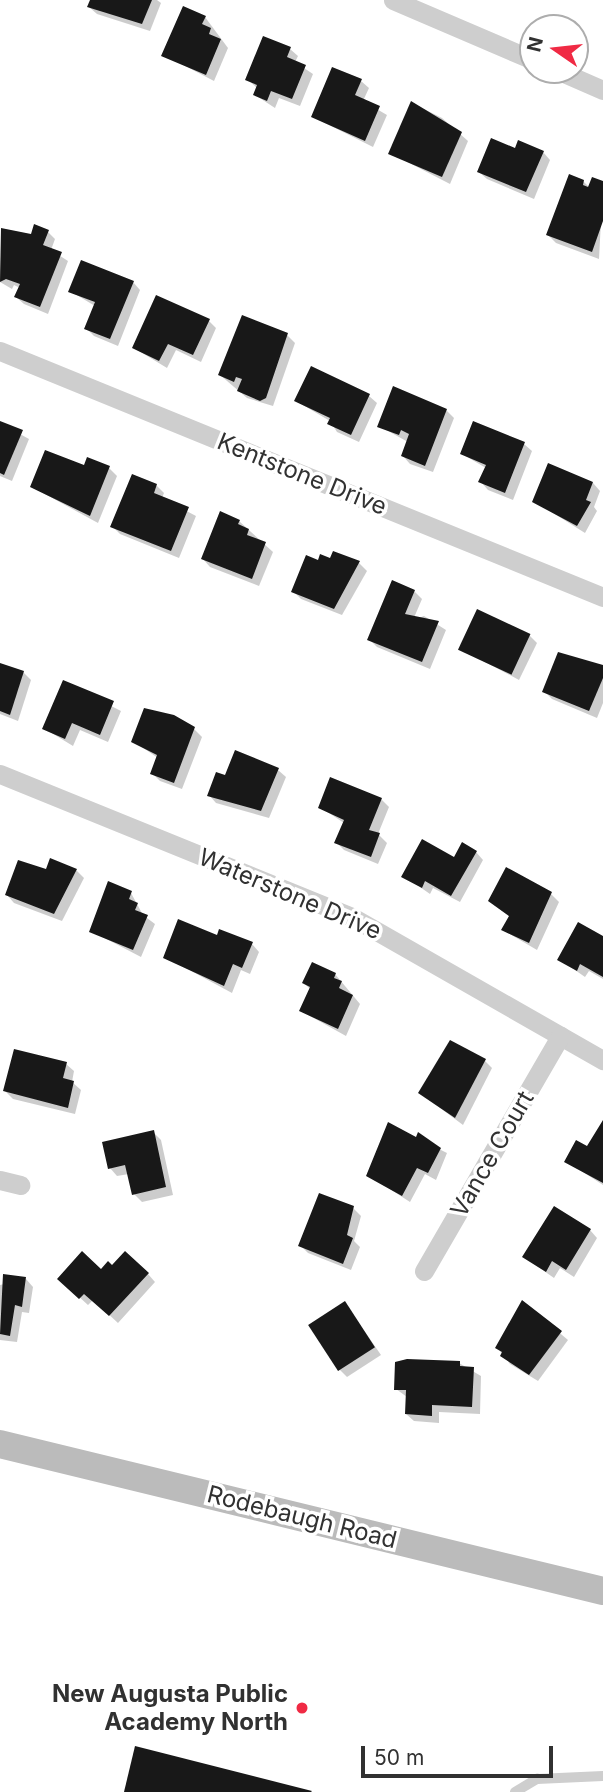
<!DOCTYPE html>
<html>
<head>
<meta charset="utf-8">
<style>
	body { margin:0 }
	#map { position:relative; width:603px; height:1792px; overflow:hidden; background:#fff; font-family:Inter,sans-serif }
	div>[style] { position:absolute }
	.shadow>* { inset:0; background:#0003 }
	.building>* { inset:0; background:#181818; transform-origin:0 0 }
	.lane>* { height:10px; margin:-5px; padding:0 5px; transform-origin:5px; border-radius:5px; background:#cecece }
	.street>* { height:19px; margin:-9.5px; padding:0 9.5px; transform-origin:9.5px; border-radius:9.5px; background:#cecece }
	.secondary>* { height:28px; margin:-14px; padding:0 14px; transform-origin:14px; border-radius:14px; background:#bbb }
	.dots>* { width:19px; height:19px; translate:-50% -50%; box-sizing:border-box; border:4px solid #fff; border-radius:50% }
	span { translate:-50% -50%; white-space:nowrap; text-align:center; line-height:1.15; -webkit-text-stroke:7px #fff; paint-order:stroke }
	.street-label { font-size:24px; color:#313131 }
	.poi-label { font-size:24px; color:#313131; font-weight:700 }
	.right { translate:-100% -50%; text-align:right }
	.north { position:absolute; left:519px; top:14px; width:70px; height:70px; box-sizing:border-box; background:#fff; border:2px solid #adadad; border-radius:50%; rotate:284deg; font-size:19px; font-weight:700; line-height:28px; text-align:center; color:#313131 }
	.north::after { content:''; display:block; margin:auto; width:24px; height:32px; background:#f02a44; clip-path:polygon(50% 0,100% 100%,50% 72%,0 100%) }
	.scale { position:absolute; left:361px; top:1746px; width:192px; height:32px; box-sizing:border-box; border:4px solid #313131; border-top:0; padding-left:9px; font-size:21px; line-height:24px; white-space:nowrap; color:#313131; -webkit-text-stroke:5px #fff; paint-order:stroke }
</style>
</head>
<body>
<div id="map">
	<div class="shadow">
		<div style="clip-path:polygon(92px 0,157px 0,161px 3px,150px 31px,97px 14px,89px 7px)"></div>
		<div style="clip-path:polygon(205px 17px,228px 48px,214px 81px,164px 55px)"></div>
		<div style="clip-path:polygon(290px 49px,298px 56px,295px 62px,313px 74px,300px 106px,279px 98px,275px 108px,255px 95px,257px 88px,247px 79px)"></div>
		<div style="clip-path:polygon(361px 81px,369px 88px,363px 101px,387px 115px,373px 147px,313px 117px)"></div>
		<div style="clip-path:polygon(412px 103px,442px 118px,468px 141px,450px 184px,390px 153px)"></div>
		<div style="clip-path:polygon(516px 150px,543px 152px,550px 160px,534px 199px,487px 179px,479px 172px)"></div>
		<div style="clip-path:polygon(583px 181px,590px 188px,603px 183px,599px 259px,556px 243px,548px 235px)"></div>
		<div style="clip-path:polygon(2px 230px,32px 236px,48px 232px,55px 239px,51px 250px,68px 261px,48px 314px,24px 304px,16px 297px,20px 288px,14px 285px,12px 289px,0 282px)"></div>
		<div style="clip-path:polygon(133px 282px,140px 290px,118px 346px,94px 336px,86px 328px,95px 306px,70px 291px)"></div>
		<div style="clip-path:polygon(209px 321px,216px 328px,201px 362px,176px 350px,167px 368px,134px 348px)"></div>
		<div style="clip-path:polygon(287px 335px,295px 343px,273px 406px,247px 398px,220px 375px)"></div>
		<div style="clip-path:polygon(369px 396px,377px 403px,359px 442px,337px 432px,330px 421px,296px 401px)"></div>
		<div style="clip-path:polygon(446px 410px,454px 418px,433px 472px,410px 464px,403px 456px,408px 442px,379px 426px)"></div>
		<div style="clip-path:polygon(0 423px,29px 439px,12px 481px,0 476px)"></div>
		<div style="clip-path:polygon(524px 444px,532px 451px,513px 500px,488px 490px,481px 482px,486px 468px,462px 454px)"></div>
		<div style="clip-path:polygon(85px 467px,109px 468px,117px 476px,98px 523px,32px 487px)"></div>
		<div style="clip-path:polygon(593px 483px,600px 491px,594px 507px,597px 511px,585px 533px,534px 501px)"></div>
		<div style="clip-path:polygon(156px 485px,164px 493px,162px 498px,196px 516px,179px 558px,120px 534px,112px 526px)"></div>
		<div style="clip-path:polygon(239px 521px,273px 552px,259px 586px,210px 567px,203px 559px)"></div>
		<div style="clip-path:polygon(331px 560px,359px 563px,367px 571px,342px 615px,301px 599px,293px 591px,319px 562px)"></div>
		<div style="clip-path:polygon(414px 591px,422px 599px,413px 620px,424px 616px,446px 630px,430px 669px,377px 647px,369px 639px)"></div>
		<div style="clip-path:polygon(529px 635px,537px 643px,519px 680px,461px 649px)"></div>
		<div style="clip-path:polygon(0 664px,23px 672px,31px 680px,18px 721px,0 714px)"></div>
		<div style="clip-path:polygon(603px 668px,603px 703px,597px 718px,552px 699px,544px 691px)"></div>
		<div style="clip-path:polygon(64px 682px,121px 711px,108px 742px,80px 730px,73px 746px,45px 729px)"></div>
		<div style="clip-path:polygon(194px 729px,202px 737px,182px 789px,160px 781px,152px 773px,158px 758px,133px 741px)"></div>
		<div style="clip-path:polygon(278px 770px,286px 777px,269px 818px,216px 803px,209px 795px,226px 778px)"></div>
		<div style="clip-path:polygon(381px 799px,389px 807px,378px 834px,387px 843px,378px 864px,344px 850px,336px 842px,344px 823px,320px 807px)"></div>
		<div style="clip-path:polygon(476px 852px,483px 860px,460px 902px,433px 888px,430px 894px,404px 876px)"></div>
		<div style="clip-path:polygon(76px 870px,84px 878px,62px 921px,14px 903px,7px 895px,47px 871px)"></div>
		<div style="clip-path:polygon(131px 893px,143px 915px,155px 924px,141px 957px,91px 931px)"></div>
		<div style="clip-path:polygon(551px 894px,559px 902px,537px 950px,503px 930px,510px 917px,498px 908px)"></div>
		<div style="clip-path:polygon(218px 937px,252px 944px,259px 952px,250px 974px,241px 970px,232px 993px,165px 957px)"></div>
		<div style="clip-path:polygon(603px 939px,603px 979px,589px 971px,585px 977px,559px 959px)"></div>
		<div style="clip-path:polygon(335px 974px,360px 1004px,346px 1036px,301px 1011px,311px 990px,304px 983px)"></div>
		<div style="clip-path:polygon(485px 1061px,492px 1068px,463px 1125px,420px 1093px)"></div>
		<div style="clip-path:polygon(66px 1064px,74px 1071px,72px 1082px,81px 1090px,75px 1114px,13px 1099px,5px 1091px)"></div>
		<div style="clip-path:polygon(603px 1123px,603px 1185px,566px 1161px,587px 1148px)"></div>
		<div style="clip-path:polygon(389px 1124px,447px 1153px,436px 1180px,425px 1174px,410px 1202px,368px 1175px)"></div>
		<div style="clip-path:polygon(153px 1132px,161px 1140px,173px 1195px,142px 1202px,134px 1194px,129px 1174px,117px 1176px,110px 1168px)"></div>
		<div style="clip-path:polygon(353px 1208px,361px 1216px,354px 1241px,360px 1247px,351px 1270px,308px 1253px,300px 1245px)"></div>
		<div style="clip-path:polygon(590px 1230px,597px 1238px,574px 1277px,560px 1268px,554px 1278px,524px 1257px)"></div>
		<div style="clip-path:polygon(112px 1268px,148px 1274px,155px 1282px,118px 1323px,93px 1300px,88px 1305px,67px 1286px)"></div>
		<div style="clip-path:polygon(26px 1279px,33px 1287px,29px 1313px,22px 1312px,17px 1342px,0 1340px,0 1285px)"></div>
		<div style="clip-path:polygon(523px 1302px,568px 1340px,538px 1381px,510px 1364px,497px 1347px)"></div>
		<div style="clip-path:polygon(345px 1303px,381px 1355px,347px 1377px,339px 1369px)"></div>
		<div style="clip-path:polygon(459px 1363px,481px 1376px,480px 1414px,439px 1412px,439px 1423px,414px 1421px,406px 1414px,407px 1397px,396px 1389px)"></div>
	</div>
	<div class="building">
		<div style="clip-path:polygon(90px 0,152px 0,142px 24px,87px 7px)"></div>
		<div style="clip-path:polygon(183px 6px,206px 16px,202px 24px,211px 28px,209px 34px,221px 39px,206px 75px,161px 56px)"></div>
		<div style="clip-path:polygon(263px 36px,291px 47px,287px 57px,306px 65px,292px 99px,271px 91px,267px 101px,253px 95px,257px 85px,245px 80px)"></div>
		<div style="clip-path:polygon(332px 67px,362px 79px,355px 95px,380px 106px,365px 141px,311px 117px)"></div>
		<div style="clip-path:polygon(411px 101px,462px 132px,442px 177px,388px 154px)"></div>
		<div style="clip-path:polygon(491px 138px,515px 148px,518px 140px,544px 151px,526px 192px,477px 172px)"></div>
		<div style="clip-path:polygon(569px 174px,584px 180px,583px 185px,588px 187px,592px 177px,603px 181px,603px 221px,592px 252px,546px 235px)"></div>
		<div style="clip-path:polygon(34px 224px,49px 230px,43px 245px,62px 252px,40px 307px,14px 297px,20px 284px,6px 279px,0 282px,1px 228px,31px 234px)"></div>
		<div style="clip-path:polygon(81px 260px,134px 281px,110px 339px,84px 329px,95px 302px,68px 292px)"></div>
		<div style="clip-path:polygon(156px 295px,210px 319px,193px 355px,168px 344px,159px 361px,132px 348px)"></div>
		<div style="clip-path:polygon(242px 315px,288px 333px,266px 398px,260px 401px,237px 391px,242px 379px,236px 377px,234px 382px,218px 375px)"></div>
		<div style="clip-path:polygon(311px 366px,370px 394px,351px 435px,327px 424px,330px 418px,294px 401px)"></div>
		<div style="clip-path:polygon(393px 386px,447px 409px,425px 466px,401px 456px,409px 434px,401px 430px,399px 435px,377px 427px)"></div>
		<div style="clip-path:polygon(0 421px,23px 430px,4px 475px,0 473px)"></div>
		<div style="clip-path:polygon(473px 421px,525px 442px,505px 493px,478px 482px,486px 465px,460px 454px)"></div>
		<div style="clip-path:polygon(45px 450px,84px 465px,87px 457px,110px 466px,90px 516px,30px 487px)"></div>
		<div style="clip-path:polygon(548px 463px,593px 482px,586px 500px,591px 502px,577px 526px,532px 502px)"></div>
		<div style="clip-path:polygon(132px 474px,157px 484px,154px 493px,189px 507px,171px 551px,110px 527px)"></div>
		<div style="clip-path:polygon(220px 511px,240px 520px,238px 524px,249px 529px,247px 535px,266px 542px,252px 579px,201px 559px)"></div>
		<div style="clip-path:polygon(333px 551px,360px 561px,334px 609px,291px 592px,306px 555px,318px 560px,320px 554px,330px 558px)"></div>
		<div style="clip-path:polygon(392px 580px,415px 590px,405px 614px,439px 621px,422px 662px,367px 640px)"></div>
		<div style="left:477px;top:609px;width:59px;height:45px;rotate:25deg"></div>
		<div style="clip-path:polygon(558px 652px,603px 665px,603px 678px,589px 711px,542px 692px)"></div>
		<div style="clip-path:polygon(0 663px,24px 671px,10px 715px,0 711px)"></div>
		<div style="clip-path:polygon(63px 680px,114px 701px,100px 735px,72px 723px,65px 739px,42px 729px)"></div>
		<div style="clip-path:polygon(144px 708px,174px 715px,195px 727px,174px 783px,150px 774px,157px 755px,131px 742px)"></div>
		<div style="clip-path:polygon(235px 750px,279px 768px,261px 811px,207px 796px,216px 772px,225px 775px)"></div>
		<div style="clip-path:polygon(330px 777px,382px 798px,369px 830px,380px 833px,371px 857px,334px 843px,344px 820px,318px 808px)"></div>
		<div style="clip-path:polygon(422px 839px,454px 857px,462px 842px,477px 851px,451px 896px,425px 881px,422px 888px,401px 877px)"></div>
		<div style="clip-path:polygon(50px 858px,77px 869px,54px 914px,5px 895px,18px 860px,46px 869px)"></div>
		<div style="clip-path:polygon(506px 867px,552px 892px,529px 943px,501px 930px,509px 916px,488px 901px)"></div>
		<div style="clip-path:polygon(108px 881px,132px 891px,129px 899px,138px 903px,135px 910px,148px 915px,133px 950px,89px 932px)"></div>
		<div style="clip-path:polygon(178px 919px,217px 935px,219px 929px,253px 942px,242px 968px,233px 964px,224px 986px,163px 958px)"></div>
		<div style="clip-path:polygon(578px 922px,603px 936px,603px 977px,580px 964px,577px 971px,557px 960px)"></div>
		<div style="clip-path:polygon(312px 962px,336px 973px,334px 978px,342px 981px,339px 988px,353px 995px,338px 1029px,299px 1011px,310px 987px,302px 983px)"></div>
		<div style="clip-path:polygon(450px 1040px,486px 1059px,455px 1118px,418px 1093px)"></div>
		<div style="clip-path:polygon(14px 1049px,67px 1062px,63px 1078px,74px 1081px,68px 1108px,3px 1091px)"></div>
		<div style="clip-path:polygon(603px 1120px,603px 1183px,564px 1162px,576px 1140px,587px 1146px)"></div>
		<div style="clip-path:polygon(388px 1122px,416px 1137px,418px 1132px,441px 1148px,428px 1173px,417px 1168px,402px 1196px,366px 1176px)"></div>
		<div style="clip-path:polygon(154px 1130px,166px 1187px,132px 1195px,125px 1165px,108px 1169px,102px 1142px)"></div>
		<div style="clip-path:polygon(319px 1193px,354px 1206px,347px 1235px,353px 1238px,343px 1264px,298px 1246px)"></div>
		<div style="clip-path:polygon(554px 1206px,591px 1229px,566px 1270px,552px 1261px,546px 1272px,522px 1257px)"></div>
		<div style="clip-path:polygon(82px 1251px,101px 1269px,108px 1261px,112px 1265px,125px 1251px,149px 1273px,109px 1316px,84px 1294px,79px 1299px,57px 1279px)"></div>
		<div style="clip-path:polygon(3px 1274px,26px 1277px,22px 1307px,15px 1305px,10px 1336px,0 1334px)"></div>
		<div style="clip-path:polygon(522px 1300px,562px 1331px,529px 1375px,500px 1356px,502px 1352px,495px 1348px)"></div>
		<div style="left:345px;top:1301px;width:55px;height:44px;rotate:57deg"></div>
		<div style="clip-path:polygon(407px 1359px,460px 1361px,460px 1366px,474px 1367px,472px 1407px,432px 1405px,432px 1416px,405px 1414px,406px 1390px,394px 1390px,395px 1362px)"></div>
		<div style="clip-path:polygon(135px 1746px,312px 1791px,311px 1792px,124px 1792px)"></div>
	</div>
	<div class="lane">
		<div style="left:515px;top:1792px;width:26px;rotate:-31deg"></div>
		<div style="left:537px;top:1779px;width:66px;rotate:-2.6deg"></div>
	</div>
	<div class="street">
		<div style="left:393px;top:0;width:152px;rotate:23.2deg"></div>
		<div style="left:557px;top:70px;width:50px;rotate:23.5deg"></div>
		<div style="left:0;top:351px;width:651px;rotate:22.19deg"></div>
		<div style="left:0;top:774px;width:380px;rotate:22.1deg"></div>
		<div style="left:352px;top:917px;width:289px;rotate:29.7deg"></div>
		<div style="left:0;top:1180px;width:21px;rotate:14deg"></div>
		<div style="left:424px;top:1271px;width:272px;rotate:-59.9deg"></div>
	</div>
	<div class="secondary">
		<div style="left:0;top:1444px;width:621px;rotate:13.7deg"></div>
	</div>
	<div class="dots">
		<div style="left:302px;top:1708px;background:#f02a44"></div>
	</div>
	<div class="street-label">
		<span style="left:302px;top:474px;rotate:22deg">Kentstone Drive</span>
		<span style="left:290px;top:894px;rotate:23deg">Waterstone Drive</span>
		<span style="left:492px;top:1154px;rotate:-60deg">Vance Court</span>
		<span style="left:302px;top:1517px;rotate:14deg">Rodebaugh Road</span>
	</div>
	<div class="poi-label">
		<span class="right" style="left:288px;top:1708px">New Augusta Public<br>Academy North</span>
	</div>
	<div class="north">N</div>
	<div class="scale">50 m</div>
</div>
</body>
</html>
